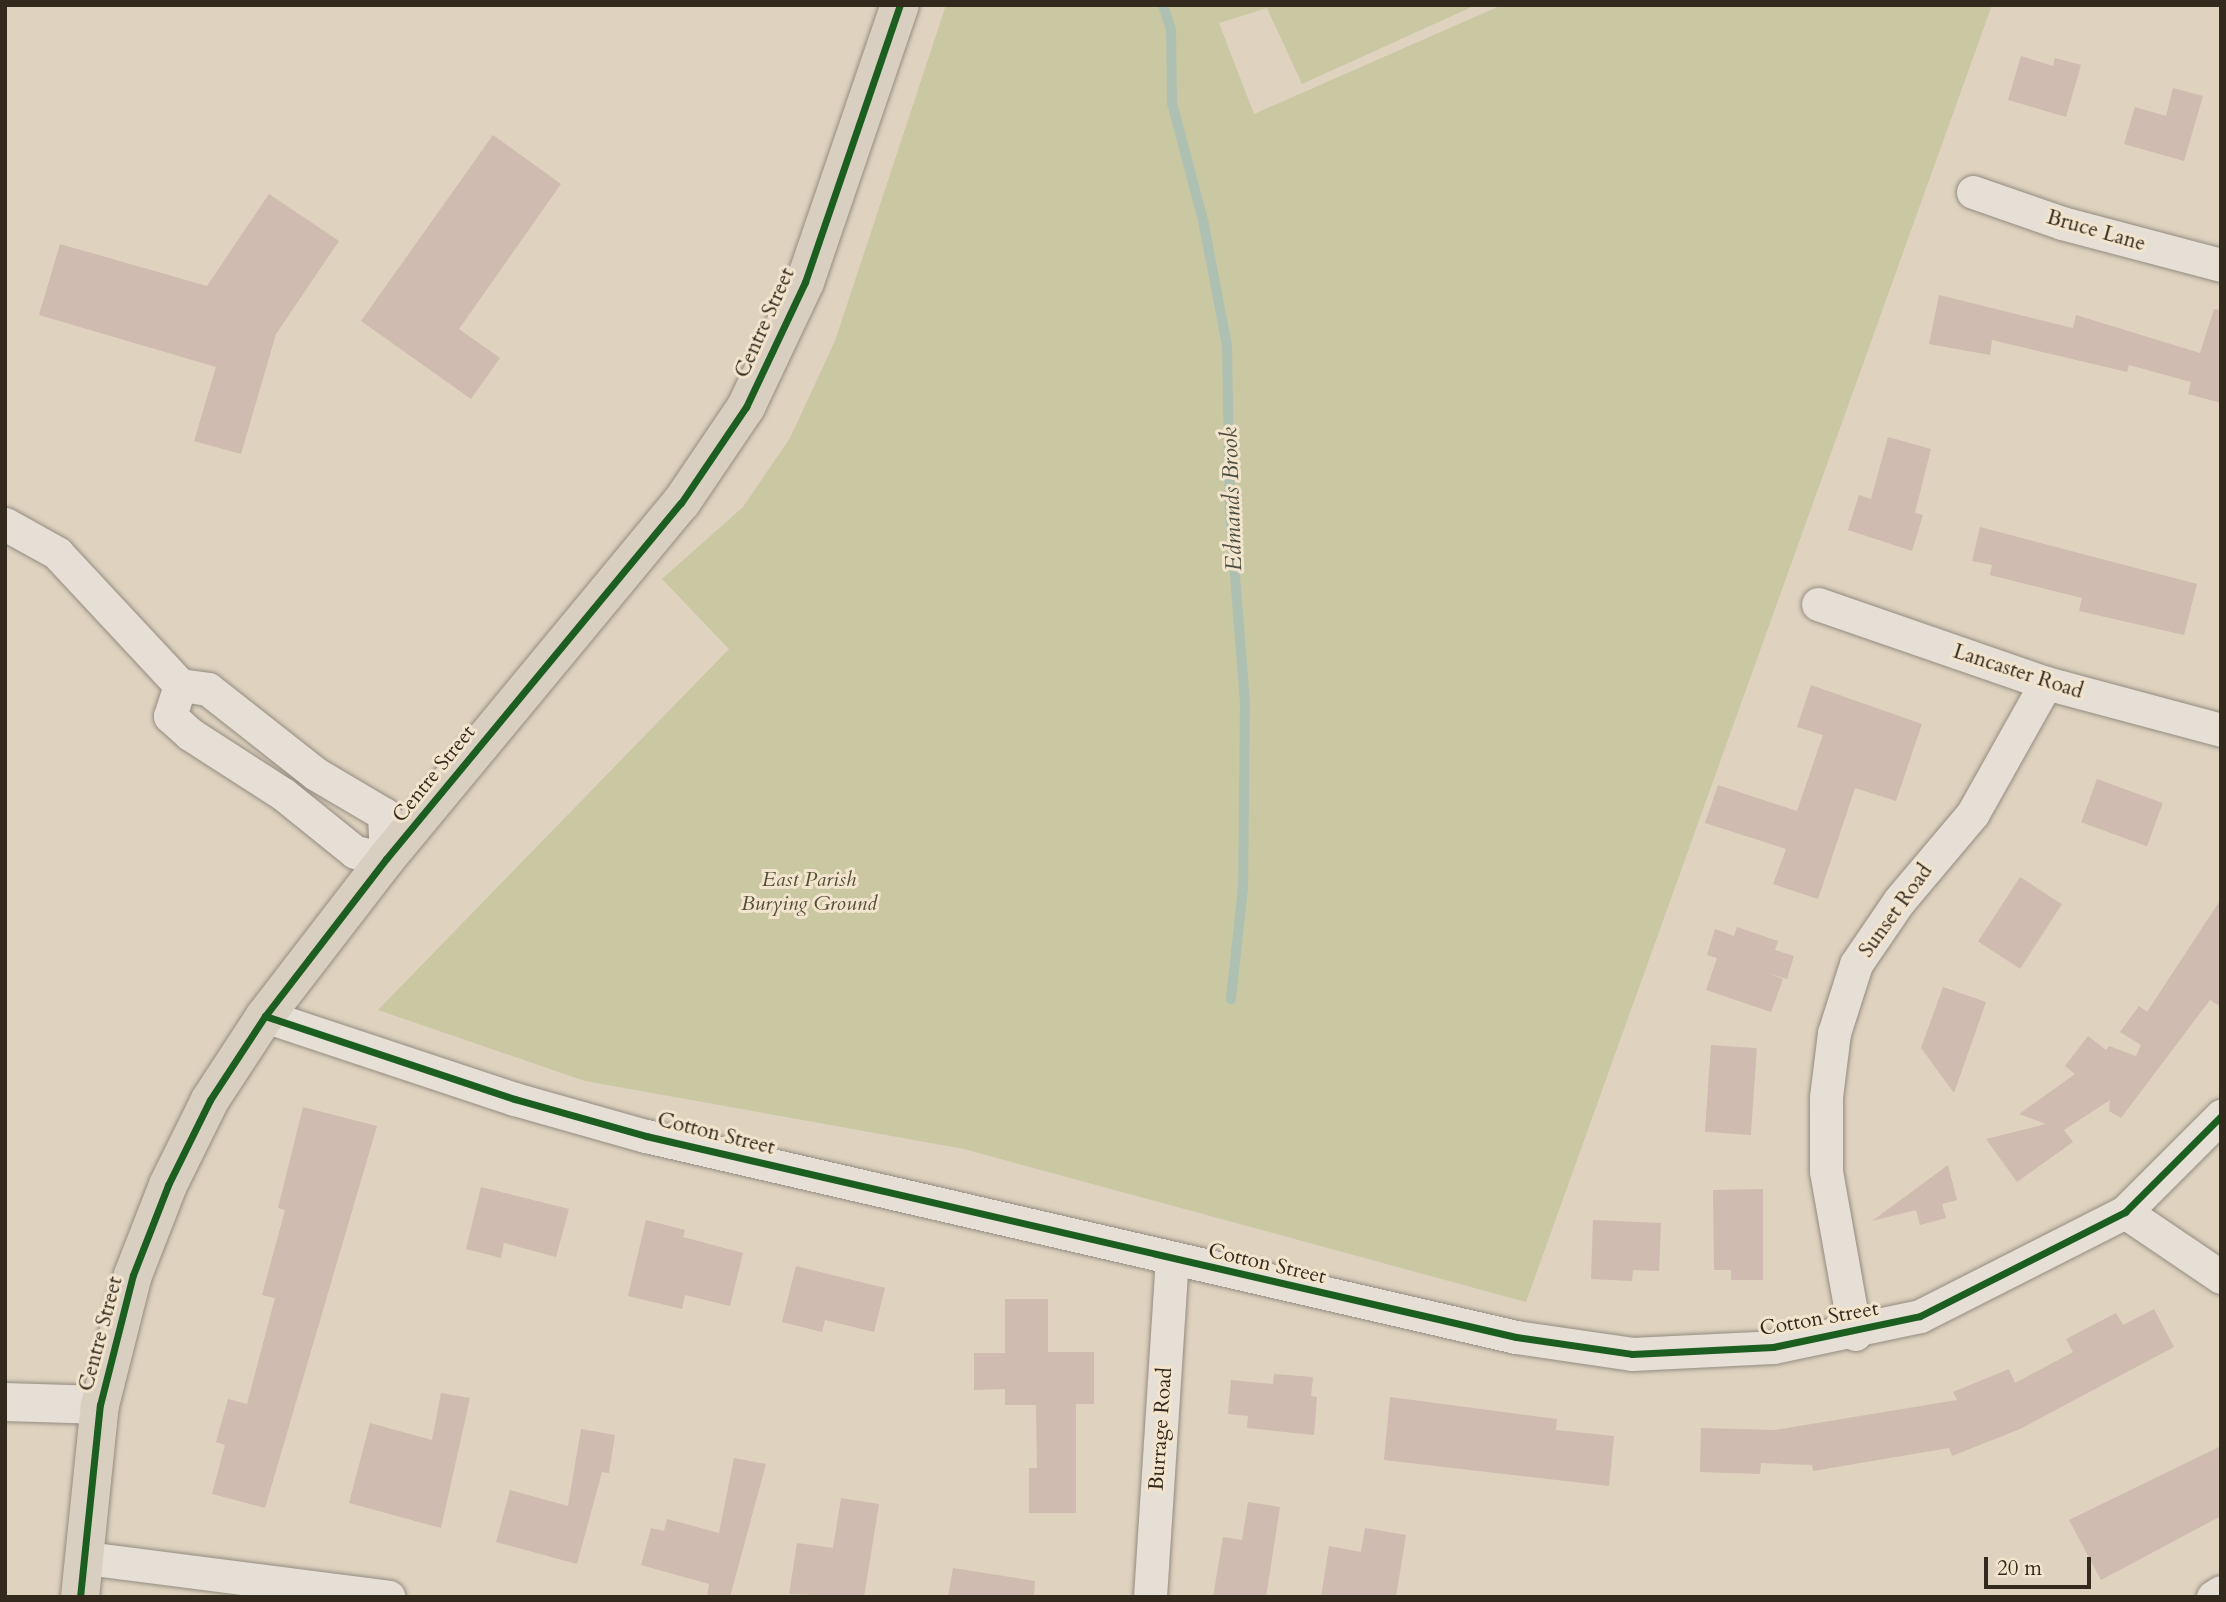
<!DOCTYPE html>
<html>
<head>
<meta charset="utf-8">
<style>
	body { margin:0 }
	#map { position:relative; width:2226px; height:1602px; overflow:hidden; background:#dfd2bf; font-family:Cardo,serif }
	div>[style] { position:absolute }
	.green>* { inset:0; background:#cac7a3 }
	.stream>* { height:10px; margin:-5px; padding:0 5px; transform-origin:5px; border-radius:5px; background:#aec0b1 }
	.building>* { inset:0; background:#cfbbb0; transform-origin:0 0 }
	.roads { filter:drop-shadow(0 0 2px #948c80) drop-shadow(0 0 2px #948c80) }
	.minor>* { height:33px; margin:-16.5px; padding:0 16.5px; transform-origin:16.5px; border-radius:16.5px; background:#e6dfd5 }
	.tertiary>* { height:38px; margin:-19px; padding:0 19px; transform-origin:19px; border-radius:19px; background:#e6dfd5 }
	.primary>* { height:38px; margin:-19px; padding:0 19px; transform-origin:19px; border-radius:19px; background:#d9cfc1 }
	.cycleway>* { height:7px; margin:-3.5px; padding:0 3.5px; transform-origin:3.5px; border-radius:3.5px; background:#1b5e20 }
	span { translate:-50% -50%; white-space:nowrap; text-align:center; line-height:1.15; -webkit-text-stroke:6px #f3e4cd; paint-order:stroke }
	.street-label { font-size:21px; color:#33291d }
	.park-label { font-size:21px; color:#544e39; font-style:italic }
	.water-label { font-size:23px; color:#4c4d40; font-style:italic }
	.frame { position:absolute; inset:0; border:7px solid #33291d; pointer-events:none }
	.scale { position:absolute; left:1984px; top:1557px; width:107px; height:32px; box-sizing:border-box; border:4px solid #33291d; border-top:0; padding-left:9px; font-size:21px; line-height:24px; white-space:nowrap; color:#33291d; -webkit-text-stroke:5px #f3e4cd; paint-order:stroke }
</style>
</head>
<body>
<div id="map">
	<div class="green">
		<div style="clip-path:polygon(946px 5px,1476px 5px,1302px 84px,1267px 8px,1219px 23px,1254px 114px,1502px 5px,1992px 5px,1526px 1302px,964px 1149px,585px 1081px,378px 1010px,729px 649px,662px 579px,743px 507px,790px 438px,835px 341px)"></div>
	</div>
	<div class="stream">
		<div style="left:1163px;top:5px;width:26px;rotate:72deg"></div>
		<div style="left:1171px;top:30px;width:73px;rotate:89.2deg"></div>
		<div style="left:1172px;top:103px;width:121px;rotate:75.2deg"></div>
		<div style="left:1203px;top:220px;width:128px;rotate:79.2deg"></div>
		<div style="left:1227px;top:346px;width:166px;rotate:89deg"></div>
		<div style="left:1230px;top:512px;width:190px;rotate:85.5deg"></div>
		<div style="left:1245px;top:701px;width:187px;rotate:90.6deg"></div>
		<div style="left:1243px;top:888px;width:112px;rotate:96.2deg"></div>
	</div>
	<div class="building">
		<div style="clip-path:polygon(2021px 56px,2053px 66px,2055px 58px,2081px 65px,2066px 117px,2008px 100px)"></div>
		<div style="clip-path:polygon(2173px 88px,2203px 96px,2184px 161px,2124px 144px,2135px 107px,2166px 116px)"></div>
		<div style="clip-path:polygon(493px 135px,561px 184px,459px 329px,500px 358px,471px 399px,361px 321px)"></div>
		<div style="clip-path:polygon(269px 194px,339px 241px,276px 334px,241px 454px,194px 441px,216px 367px,39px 315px,60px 244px,207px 286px)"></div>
		<div style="clip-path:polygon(1939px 295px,2073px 328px,2076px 315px,2200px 353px,2214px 309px,2221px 310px,2221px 403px,2188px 394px,2191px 382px,2129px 365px,2127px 372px,1992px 340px,1990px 355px,1929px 344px)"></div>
		<div style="clip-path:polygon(1888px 437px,1931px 449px,1915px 513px,1923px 515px,1912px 551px,1848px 530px,1859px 495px,1871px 499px)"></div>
		<div style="clip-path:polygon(1980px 527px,2197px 584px,2184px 635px,2079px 611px,2082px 598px,1990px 575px,1992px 565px,1972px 561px)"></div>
		<div style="clip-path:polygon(1811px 685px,1922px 724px,1896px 801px,1855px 788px,1818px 899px,1773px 884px,1786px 849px,1705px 823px,1718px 785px,1797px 811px,1823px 735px,1797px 727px)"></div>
		<div style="left:2097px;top:779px;width:70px;height:46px;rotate:20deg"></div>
		<div style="left:2020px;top:877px;width:50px;height:77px;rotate:33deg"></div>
		<div style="clip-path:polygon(2221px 899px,2221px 1007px,2210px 1000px,2121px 1118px,2109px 1111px,2110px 1100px,2064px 1130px,2073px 1142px,2017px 1182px,1986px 1139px,2046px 1124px,2019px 1114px,2075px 1074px,2065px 1066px,2088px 1036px,2106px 1050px,2109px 1046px,2136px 1056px,2141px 1045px,2120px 1032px,2139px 1006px,2147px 1012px)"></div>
		<div style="clip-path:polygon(1737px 927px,1778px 941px,1775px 950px,1794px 956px,1787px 979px,1768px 973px,1783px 979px,1771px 1012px,1706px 990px,1717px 958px,1707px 955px,1715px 929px,1734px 936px)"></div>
		<div style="clip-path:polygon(1943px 987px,1986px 1002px,1954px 1093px,1921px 1048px)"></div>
		<div style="left:1711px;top:1045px;width:46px;height:87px;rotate:4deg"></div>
		<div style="clip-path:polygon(303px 1107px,377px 1126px,265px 1508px,212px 1494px,225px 1445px,216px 1442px,228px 1399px,247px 1404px,275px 1298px,262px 1295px,285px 1210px,278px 1208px)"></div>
		<div style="clip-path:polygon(1948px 1165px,1957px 1200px,1942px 1204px,1946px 1218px,1920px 1225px,1916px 1210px,1872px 1221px)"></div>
		<div style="clip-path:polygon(481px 1187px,569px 1209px,556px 1257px,504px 1243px,501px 1258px,466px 1249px)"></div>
		<div style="clip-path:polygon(1763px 1189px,1763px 1280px,1731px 1280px,1731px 1270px,1714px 1270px,1713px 1190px)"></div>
		<div style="clip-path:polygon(646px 1220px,685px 1230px,683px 1237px,743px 1253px,730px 1306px,685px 1295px,682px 1309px,628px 1296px)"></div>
		<div style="clip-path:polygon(1593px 1220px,1661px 1223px,1659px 1271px,1633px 1270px,1632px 1281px,1591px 1279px)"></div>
		<div style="clip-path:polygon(796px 1266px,885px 1288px,874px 1332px,825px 1320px,822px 1332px,782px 1322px)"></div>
		<div style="clip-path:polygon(1005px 1299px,1048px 1299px,1048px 1352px,1094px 1352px,1094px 1404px,1076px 1404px,1076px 1513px,1029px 1513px,1029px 1468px,1037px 1468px,1036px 1405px,1005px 1405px,1005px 1389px,974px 1390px,974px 1353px,1005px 1353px)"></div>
		<div style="clip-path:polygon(2154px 1309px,2174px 1347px,2020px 1429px,1952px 1456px,1949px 1448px,1813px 1471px,1812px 1465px,1761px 1463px,1760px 1474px,1700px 1472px,1701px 1428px,1775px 1430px,1957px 1400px,1953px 1392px,2009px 1369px,2015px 1383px,2073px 1352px,2066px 1339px,2116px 1313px,2123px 1325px)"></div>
		<div style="clip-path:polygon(1274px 1374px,1313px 1377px,1311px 1396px,1317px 1397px,1314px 1435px,1247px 1428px,1248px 1416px,1228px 1414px,1231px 1380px,1273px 1384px)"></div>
		<div style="clip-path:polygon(441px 1393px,470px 1398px,441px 1528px,349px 1503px,370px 1423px,432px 1440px)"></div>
		<div style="clip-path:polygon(1390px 1397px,1557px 1419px,1556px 1430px,1614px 1436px,1609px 1486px,1384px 1460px)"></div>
		<div style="clip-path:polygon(581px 1429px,615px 1435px,609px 1473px,602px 1472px,577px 1564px,496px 1542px,510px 1490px,568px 1506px)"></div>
		<div style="clip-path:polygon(2221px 1446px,2221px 1516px,2101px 1580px,2069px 1520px)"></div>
		<div style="clip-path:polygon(734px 1458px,766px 1464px,730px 1597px,707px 1597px,709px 1584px,641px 1565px,651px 1528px,664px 1531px,667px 1519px,719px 1533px)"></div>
		<div style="clip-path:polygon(841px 1498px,879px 1504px,864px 1597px,789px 1594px,797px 1543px,833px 1548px)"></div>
		<div style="clip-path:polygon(1248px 1502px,1280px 1507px,1266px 1597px,1213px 1597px,1223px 1537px,1242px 1540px)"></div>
		<div style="clip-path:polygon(1365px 1528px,1406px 1535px,1396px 1597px,1321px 1597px,1329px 1546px,1361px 1552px)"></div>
		<div style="clip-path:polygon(953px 1568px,1035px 1581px,1034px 1597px,948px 1597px)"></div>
	</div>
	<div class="roads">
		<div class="minor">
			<div style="left:1973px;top:192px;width:94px;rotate:19.2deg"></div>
			<div style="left:2062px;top:223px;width:164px;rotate:14.8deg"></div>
			<div style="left:5px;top:524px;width:60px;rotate:29.1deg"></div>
			<div style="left:57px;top:553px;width:180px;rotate:47deg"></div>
			<div style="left:180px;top:685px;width:28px;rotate:8deg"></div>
			<div style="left:208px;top:689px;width:137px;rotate:38.2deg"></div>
			<div style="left:316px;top:774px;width:79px;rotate:30.5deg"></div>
			<div style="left:384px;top:814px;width:45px;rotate:87.5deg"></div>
			<div style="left:386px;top:859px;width:32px;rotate:-167deg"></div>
			<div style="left:355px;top:852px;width:92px;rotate:-141.1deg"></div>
			<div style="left:283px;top:794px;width:111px;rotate:-147.2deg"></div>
			<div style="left:190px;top:734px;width:27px;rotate:-138deg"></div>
			<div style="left:170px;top:716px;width:33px;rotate:-72deg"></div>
			<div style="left:1818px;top:604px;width:241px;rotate:19.1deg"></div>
			<div style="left:2046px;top:683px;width:181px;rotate:15deg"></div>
			<div style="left:265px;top:1016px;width:263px;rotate:18.4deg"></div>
			<div style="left:515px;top:1099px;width:136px;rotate:15.8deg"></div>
			<div style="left:646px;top:1136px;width:893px;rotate:13.01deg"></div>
			<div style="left:1516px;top:1337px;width:117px;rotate:8.3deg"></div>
			<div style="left:1632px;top:1354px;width:141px;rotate:-2.8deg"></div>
			<div style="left:1773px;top:1347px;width:150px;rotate:-11.9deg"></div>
			<div style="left:1920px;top:1316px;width:230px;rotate:-26.9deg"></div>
			<div style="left:2125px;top:1212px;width:136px;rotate:-45deg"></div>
			<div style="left:2125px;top:1212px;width:116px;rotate:34.1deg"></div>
			<div style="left:1855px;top:1334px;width:166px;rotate:-100.1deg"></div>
			<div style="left:1826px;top:1171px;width:74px;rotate:-90deg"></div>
			<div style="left:1826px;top:1097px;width:64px;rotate:-82.9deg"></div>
			<div style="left:1834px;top:1033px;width:72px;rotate:-72.3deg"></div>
			<div style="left:1856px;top:964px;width:76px;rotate:-55.7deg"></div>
			<div style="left:1899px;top:901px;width:115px;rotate:-49.9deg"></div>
			<div style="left:1973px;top:813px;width:149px;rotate:-60.7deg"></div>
			<div style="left:86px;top:1558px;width:305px;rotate:7.3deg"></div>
			<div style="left:1150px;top:1597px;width:338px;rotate:-86.3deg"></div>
			<div style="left:2213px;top:1597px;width:9px;rotate:-32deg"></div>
		</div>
		<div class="tertiary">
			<div style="left:5px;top:1402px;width:95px;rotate:1.8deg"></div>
		</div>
		<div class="primary">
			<div style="left:80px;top:1597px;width:193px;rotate:-84.1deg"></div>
			<div style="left:100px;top:1405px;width:134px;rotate:-75.8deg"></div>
			<div style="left:133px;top:1275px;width:97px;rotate:-68.7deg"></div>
			<div style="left:168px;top:1185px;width:95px;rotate:-63.7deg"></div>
			<div style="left:210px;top:1100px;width:100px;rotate:-56.8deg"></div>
			<div style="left:265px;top:1016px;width:198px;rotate:-52.4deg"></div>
			<div style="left:386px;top:859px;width:462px;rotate:-50.4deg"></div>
			<div style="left:681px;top:503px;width:116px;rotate:-55.9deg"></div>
			<div style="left:746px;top:407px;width:138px;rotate:-64.7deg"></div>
			<div style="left:805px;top:282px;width:293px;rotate:-71.1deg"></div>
		</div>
	</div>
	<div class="cycleway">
		<div style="left:265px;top:1016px;width:263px;rotate:18.4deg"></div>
		<div style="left:515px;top:1099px;width:136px;rotate:15.8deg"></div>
		<div style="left:646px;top:1136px;width:893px;rotate:13.01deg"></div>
		<div style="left:1516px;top:1337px;width:117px;rotate:8.3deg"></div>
		<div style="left:1632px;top:1354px;width:141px;rotate:-2.8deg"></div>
		<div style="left:1773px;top:1347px;width:150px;rotate:-11.9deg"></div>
		<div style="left:1920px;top:1316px;width:230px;rotate:-26.9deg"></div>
		<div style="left:2125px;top:1212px;width:136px;rotate:-45deg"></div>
		<div style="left:80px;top:1597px;width:193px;rotate:-84.1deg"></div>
		<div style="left:100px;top:1405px;width:134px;rotate:-75.8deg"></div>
		<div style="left:133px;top:1275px;width:97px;rotate:-68.7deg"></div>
		<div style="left:168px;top:1185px;width:95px;rotate:-63.7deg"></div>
		<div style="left:210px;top:1100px;width:100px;rotate:-56.8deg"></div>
		<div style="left:265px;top:1016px;width:198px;rotate:-52.4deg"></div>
		<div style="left:386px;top:859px;width:462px;rotate:-50.4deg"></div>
		<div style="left:681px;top:503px;width:116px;rotate:-55.9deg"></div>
		<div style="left:746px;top:407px;width:138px;rotate:-64.7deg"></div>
		<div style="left:805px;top:282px;width:293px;rotate:-71.1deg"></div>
	</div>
	<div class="street-label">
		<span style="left:2096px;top:231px;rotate:16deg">Bruce Lane</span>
		<span style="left:765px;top:323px;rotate:-66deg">Centre Street</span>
		<span style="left:2018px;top:672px;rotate:18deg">Lancaster Road</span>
		<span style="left:434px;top:774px;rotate:-51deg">Centre Street</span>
		<span style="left:1896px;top:911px;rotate:-54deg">Sunset Road</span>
		<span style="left:716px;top:1134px;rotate:14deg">Cotton Street</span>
		<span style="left:1267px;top:1264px;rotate:13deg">Cotton Street</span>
		<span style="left:1819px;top:1319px;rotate:-10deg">Cotton Street</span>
		<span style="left:101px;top:1334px;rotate:-75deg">Centre Street</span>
		<span style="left:1161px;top:1429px;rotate:-86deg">Burrage Road</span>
	</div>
	<div class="park-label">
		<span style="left:809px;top:892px">East Parish<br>Burying Ground</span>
	</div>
	<div class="water-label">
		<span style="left:1232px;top:499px;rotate:-92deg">Edmands Brook</span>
	</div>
	<div class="frame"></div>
	<div class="scale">20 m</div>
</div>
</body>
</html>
